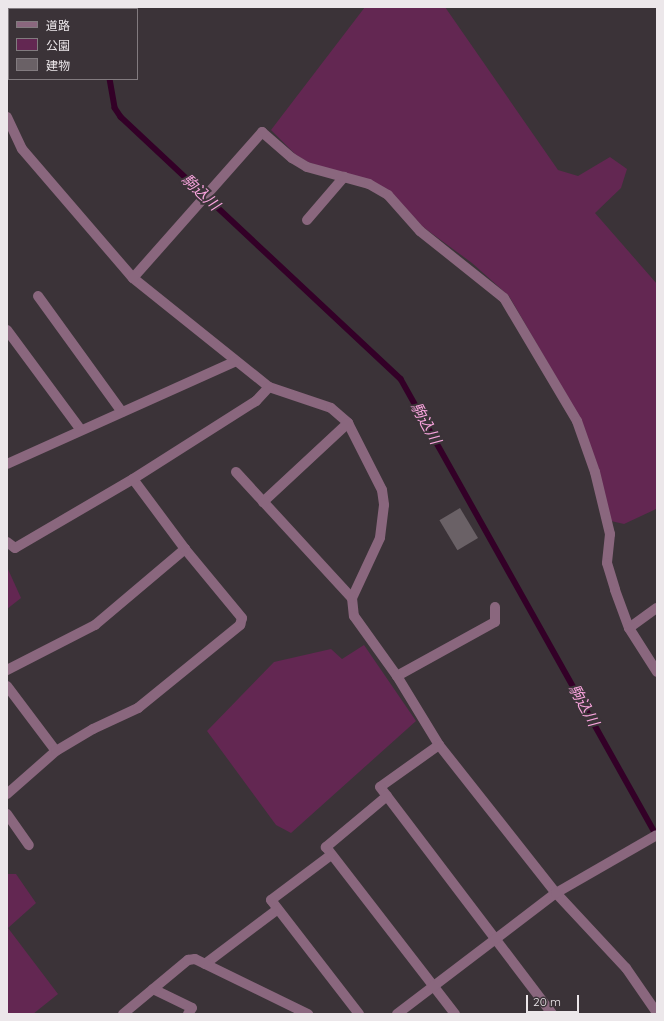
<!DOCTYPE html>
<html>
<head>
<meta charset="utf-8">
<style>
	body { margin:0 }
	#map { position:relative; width:664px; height:1021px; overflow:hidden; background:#3b3338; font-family:Quicksand,"Noto Sans JP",sans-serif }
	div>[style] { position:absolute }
	.green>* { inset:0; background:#632752 }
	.stream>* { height:5.5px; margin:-2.75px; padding:0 2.75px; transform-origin:2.75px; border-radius:2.75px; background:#330027 }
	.building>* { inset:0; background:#6a6166; transform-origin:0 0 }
	.minor>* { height:10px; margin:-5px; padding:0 5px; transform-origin:5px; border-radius:5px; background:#8a677e }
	span { translate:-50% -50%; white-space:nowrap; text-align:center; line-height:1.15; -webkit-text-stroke:4px #3b3338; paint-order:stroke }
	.water-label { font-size:15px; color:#f8a4dd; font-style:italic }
	.frame { position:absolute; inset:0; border:8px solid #ece7ea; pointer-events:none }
	.legend { position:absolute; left:8px; top:8px; width:130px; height:72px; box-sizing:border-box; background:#3b3338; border:1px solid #827b7f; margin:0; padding:5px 7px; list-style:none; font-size:12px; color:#ece7ea }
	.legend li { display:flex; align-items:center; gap:8px; height:20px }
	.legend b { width:20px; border:1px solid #827b7f }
	.scale { position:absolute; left:526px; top:995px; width:53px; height:18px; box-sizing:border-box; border:2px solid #ece7ea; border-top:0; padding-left:5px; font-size:12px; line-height:14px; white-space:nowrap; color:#ece7ea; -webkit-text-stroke:3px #3b3338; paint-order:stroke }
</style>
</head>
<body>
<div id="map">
	<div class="green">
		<div style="clip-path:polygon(365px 7px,445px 7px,558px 170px,578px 176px,610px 157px,627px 169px,621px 188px,595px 213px,657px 284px,657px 508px,654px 510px,624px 524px,611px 521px,581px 420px,509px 296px,472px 263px,423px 227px,390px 191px,308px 162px,296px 155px,271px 130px)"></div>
		<div style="clip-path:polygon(7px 567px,21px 598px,7px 609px)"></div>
		<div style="clip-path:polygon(364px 645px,416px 721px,291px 833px,276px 825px,207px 731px,274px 662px,331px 649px,342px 659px)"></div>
		<div style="clip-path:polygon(16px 874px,36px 903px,8px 928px,58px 994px,33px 1014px,7px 1014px,7px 874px)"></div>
	</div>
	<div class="stream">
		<div style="left:97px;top:7px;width:2px;rotate:63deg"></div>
		<div style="left:110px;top:79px;width:29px;rotate:80deg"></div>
		<div style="left:115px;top:108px;width:11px;rotate:56deg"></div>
		<div style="left:121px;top:117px;width:383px;rotate:43.1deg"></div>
		<div style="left:401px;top:379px;width:524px;rotate:60.74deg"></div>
	</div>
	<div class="building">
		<div style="left:460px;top:508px;width:35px;height:24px;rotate:59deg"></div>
	</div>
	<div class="minor">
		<div style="left:7px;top:117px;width:35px;rotate:65deg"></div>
		<div style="left:22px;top:149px;width:170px;rotate:49.3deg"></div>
		<div style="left:133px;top:278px;width:174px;rotate:38.7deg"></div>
		<div style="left:269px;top:387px;width:65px;rotate:18.7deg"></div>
		<div style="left:331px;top:408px;width:23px;rotate:41deg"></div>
		<div style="left:348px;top:423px;width:75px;rotate:63.1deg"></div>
		<div style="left:382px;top:490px;width:15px;rotate:82deg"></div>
		<div style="left:384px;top:505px;width:33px;rotate:97deg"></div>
		<div style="left:380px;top:538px;width:66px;rotate:115deg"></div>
		<div style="left:352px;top:598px;width:18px;rotate:84deg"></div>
		<div style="left:354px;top:616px;width:74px;rotate:54.4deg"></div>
		<div style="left:397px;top:676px;width:81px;rotate:58.7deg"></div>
		<div style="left:439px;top:745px;width:189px;rotate:51.7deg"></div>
		<div style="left:556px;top:893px;width:103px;rotate:47deg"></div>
		<div style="left:626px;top:968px;width:55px;rotate:55.4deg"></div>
		<div style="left:307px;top:220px;width:57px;rotate:-49.3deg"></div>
		<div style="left:133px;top:278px;width:195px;rotate:-48.5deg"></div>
		<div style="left:262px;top:132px;width:40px;rotate:41deg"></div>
		<div style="left:292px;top:158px;width:17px;rotate:31deg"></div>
		<div style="left:307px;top:167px;width:64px;rotate:15.3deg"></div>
		<div style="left:369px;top:184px;width:22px;rotate:30deg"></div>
		<div style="left:388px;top:195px;width:48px;rotate:48.4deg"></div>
		<div style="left:420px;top:231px;width:107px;rotate:38.6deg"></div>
		<div style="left:504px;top:298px;width:143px;rotate:59.3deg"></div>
		<div style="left:577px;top:421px;width:54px;rotate:70.6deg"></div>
		<div style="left:595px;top:472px;width:64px;rotate:76.4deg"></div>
		<div style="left:610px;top:534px;width:29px;rotate:96deg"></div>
		<div style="left:607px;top:563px;width:28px;rotate:73deg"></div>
		<div style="left:615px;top:590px;width:40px;rotate:69.8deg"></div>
		<div style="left:629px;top:628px;width:52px;rotate:57.5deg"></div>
		<div style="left:38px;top:296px;width:143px;rotate:54.1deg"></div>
		<div style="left:7px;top:330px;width:124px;rotate:53.5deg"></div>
		<div style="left:7px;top:464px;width:251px;rotate:-24.2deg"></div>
		<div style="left:236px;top:472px;width:171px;rotate:47.4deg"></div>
		<div style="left:263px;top:502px;width:116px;rotate:-42.9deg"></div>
		<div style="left:7px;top:542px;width:10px;rotate:37deg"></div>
		<div style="left:15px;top:548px;width:137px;rotate:-30.3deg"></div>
		<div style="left:629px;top:628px;width:34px;rotate:-36deg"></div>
		<div style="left:7px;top:670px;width:99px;rotate:-27.1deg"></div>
		<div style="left:95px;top:625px;width:118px;rotate:-40.2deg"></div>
		<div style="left:397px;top:676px;width:112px;rotate:-28.9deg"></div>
		<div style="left:495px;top:622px;width:15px;rotate:-90deg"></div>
		<div style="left:7px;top:686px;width:81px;rotate:53deg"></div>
		<div style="left:439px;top:745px;width:72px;rotate:144.6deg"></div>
		<div style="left:380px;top:787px;width:285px;rotate:52.8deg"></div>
		<div style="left:7px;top:794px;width:65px;rotate:-41.3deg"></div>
		<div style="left:56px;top:751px;width:43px;rotate:-30.7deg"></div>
		<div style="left:93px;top:729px;width:50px;rotate:-25deg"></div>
		<div style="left:138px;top:708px;width:132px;rotate:-39.1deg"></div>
		<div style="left:240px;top:625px;width:7px;rotate:-74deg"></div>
		<div style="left:242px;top:618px;width:89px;rotate:-129.6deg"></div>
		<div style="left:185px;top:549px;width:87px;rotate:-126.6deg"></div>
		<div style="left:133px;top:479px;width:146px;rotate:-32.4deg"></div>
		<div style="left:256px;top:401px;width:19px;rotate:-47deg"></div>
		<div style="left:387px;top:796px;width:80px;rotate:140.1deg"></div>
		<div style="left:326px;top:847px;width:211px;rotate:52.3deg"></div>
		<div style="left:7px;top:814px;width:38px;rotate:55deg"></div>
		<div style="left:331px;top:855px;width:75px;rotate:143.1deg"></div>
		<div style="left:271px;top:900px;width:144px;rotate:52.3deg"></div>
		<div style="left:205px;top:964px;width:91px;rotate:-37deg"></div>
		<div style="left:153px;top:989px;width:43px;rotate:26deg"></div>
		<div style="left:192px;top:1008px;width:7px;rotate:124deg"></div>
		<div style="left:123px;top:1014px;width:85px;rotate:-39.7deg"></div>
		<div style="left:188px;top:960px;width:7px;rotate:-8deg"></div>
		<div style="left:195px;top:959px;width:126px;rotate:26deg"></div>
		<div style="left:397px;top:1014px;width:200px;rotate:-37.3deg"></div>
		<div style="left:556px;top:893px;width:116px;rotate:-29.9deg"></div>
	</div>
	<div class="water-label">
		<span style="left:201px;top:192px;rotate:43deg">駒込川</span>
		<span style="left:426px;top:423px;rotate:61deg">駒込川</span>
		<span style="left:584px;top:705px;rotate:61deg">駒込川</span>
	</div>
	<div class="frame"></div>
	<ul class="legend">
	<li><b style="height:5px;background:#8a677e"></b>道路</li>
	<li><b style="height:11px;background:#632752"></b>公園</li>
	<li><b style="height:11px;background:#6a6166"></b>建物</li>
	</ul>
	<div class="scale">20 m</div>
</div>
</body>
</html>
